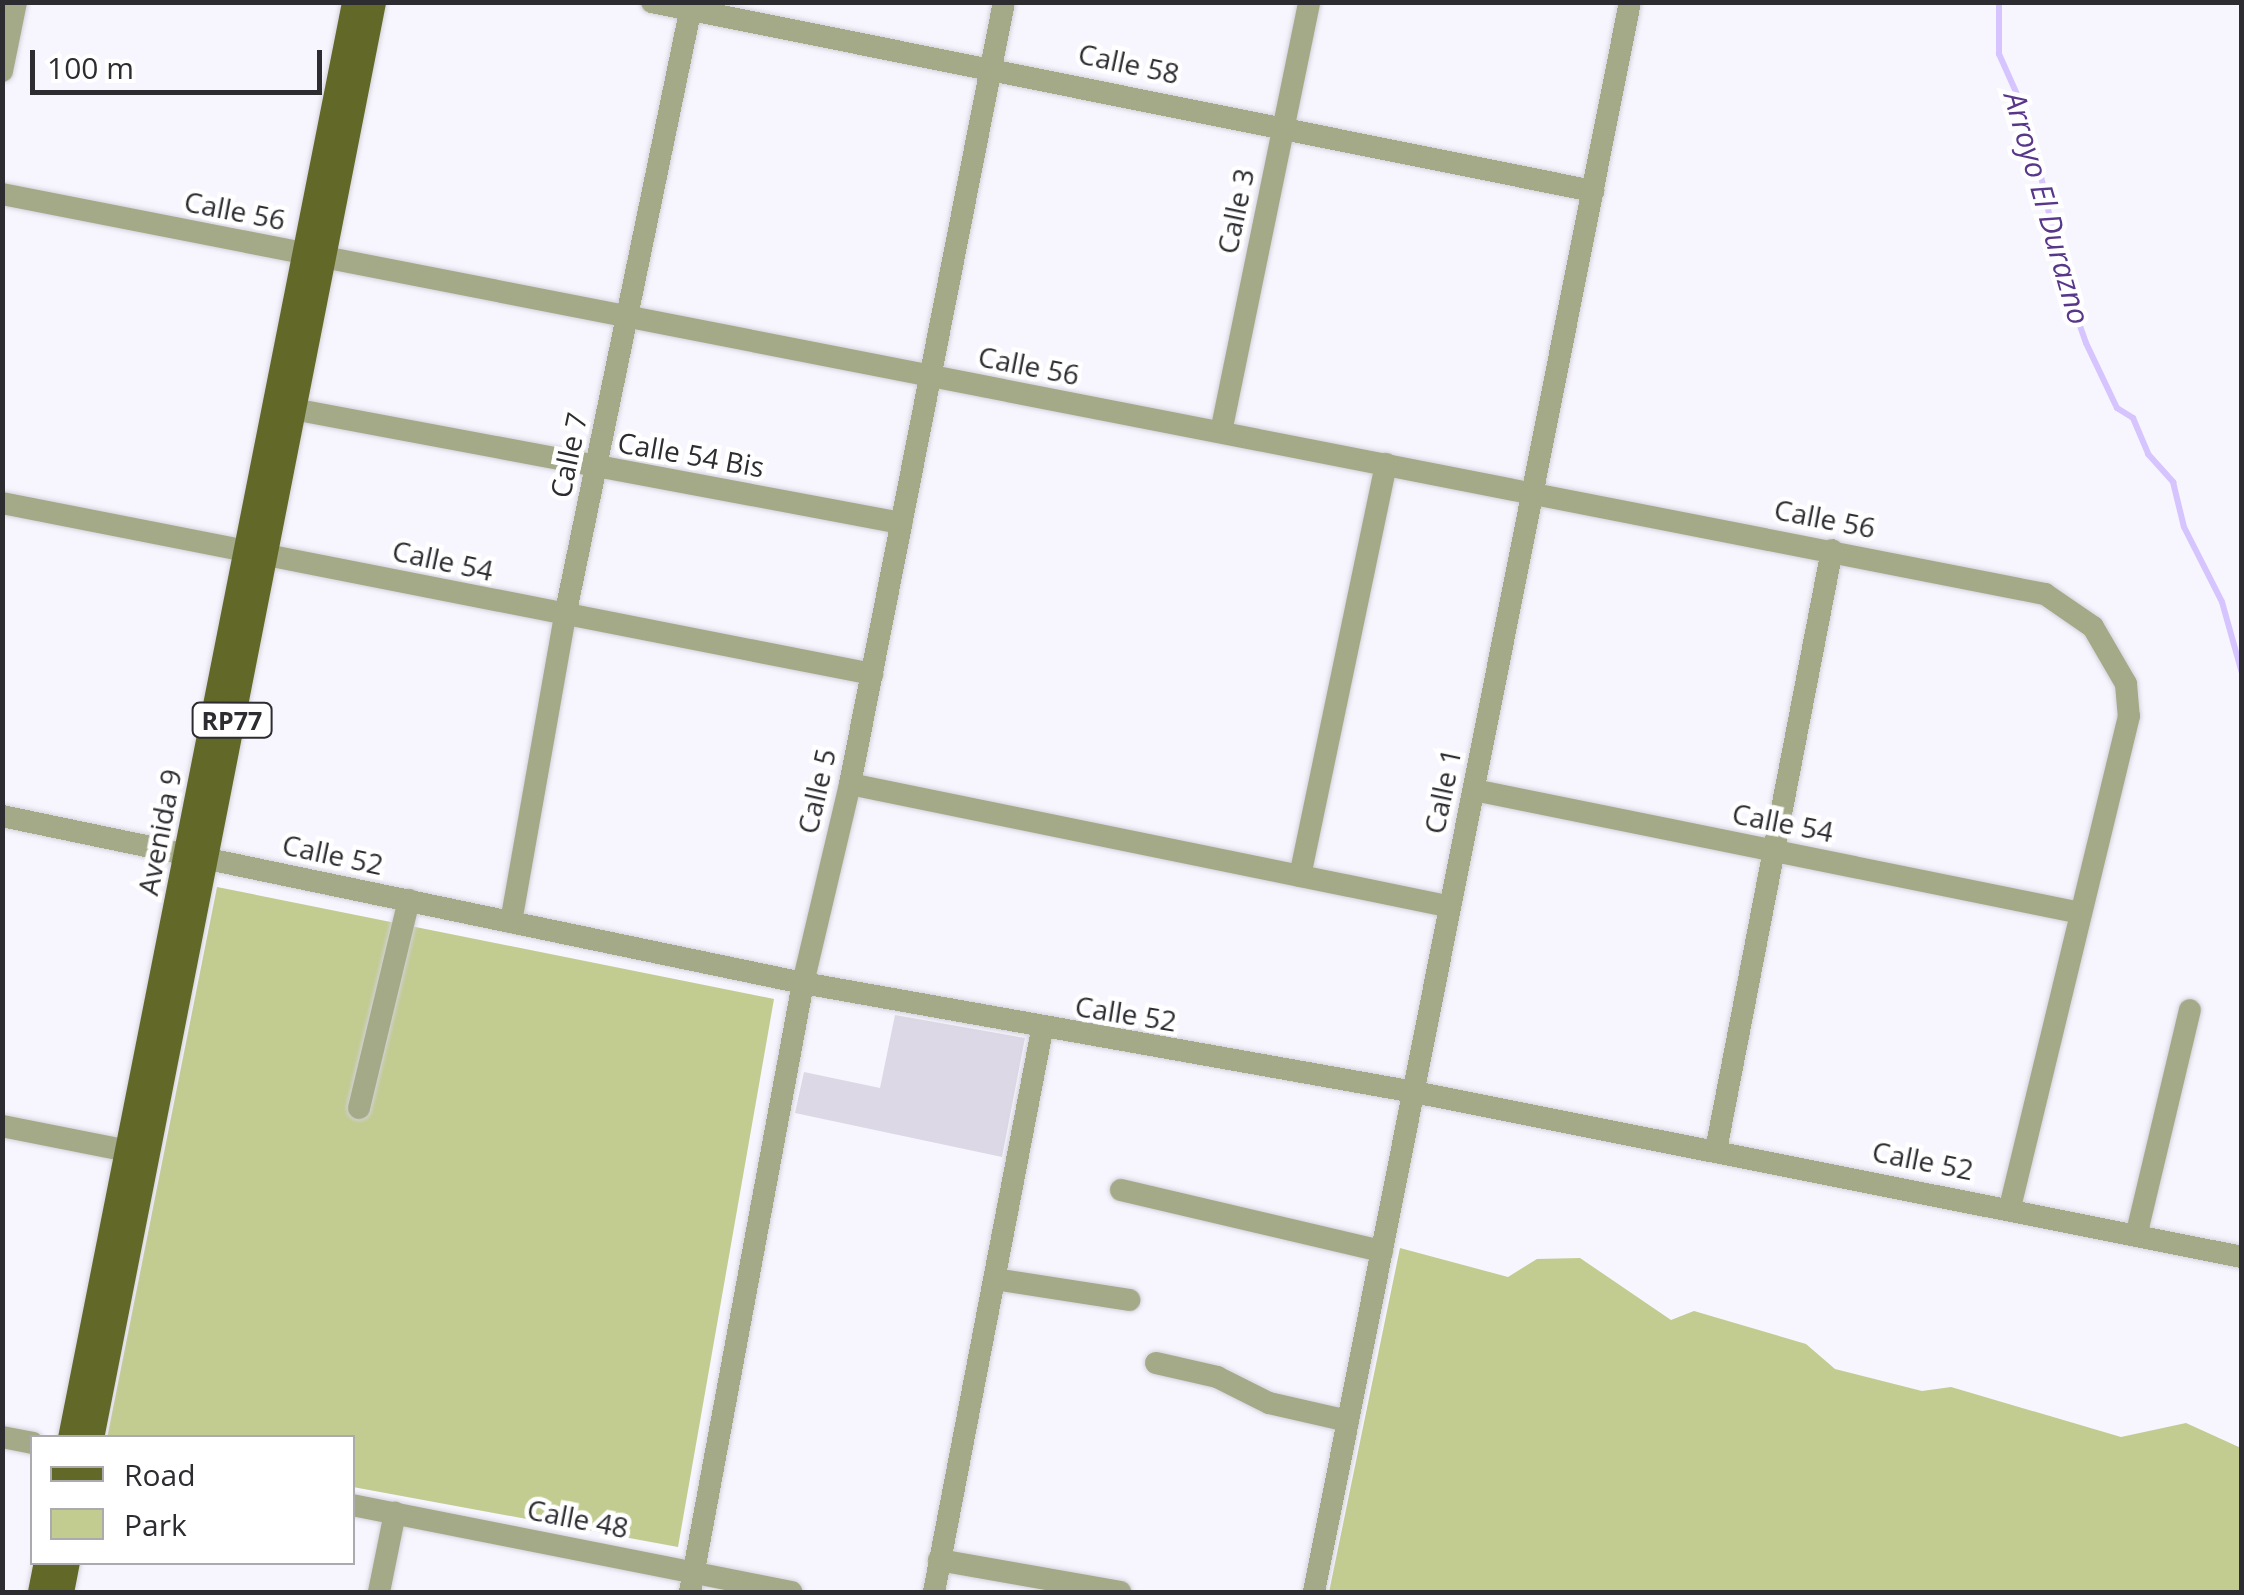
<!DOCTYPE html>
<html>
<head>
<meta charset="utf-8">
<style>
	body { margin:0 }
	#map { position:relative; width:2244px; height:1595px; overflow:hidden; background:#f7f5fe; font-family:"Open Sans",sans-serif }
	div>[style] { position:absolute }
	.green>* { inset:0; background:#c2cb90 }
	.stream>* { height:6px; margin:-3px; padding:0 3px; transform-origin:3px; border-radius:3px; background:#d6c4ff }
	.building>* { inset:0; background:#dcd8e6 }
	.roads { filter:drop-shadow(0 0 2px #d3d1d9) drop-shadow(0 0 2px #d3d1d9) }
	.minor>* { height:22px; margin:-11px; padding:0 11px; transform-origin:11px; border-radius:11px; background:#a4a988 }
	.primary>* { height:25px; margin:-12.5px; padding:0 12.5px; transform-origin:12.5px; border-radius:12.5px; background:#626928 }
	span { translate:-50% -50%; white-space:nowrap; text-align:center; line-height:1.15; -webkit-text-stroke:9px #fff; paint-order:stroke }
	.shield-label span { padding:2px 8px; background:#fff; border:2px solid; border-radius:8px; -webkit-text-stroke-width:0 }
	.shield-label { font-size:25px; color:#2d2c31; font-weight:700 }
	.street-label { font-size:28px; color:#2d2c31 }
	.water-label { font-size:30px; color:#58378a; font-style:italic }
	.frame { position:absolute; inset:0; border:5px solid #2d2c31; pointer-events:none }
	.legend { position:absolute; left:30px; top:1435px; width:325px; height:130px; box-sizing:border-box; background:#fff; border:2px solid #ababad; margin:0; padding:12px 18px; list-style:none; font-size:30px; color:#2d2c31 }
	.legend li { display:flex; align-items:center; gap:20px; height:50px }
	.legend b { width:50px; border:2px solid #ababad }
	.scale { position:absolute; left:30px; top:50px; width:292px; height:45px; box-sizing:border-box; border:5px solid #2d2c31; border-top:0; padding-left:12px; font-size:30px; line-height:35px; white-space:nowrap; color:#2d2c31; -webkit-text-stroke:8px #fff; paint-order:stroke }
</style>
</head>
<body>
<div id="map">
	<div class="green">
		<div style="clip-path:polygon(217px 887px,774px 999px,678px 1547px,353px 1487px,352px 1438px,107px 1438px)"></div>
		<div style="clip-path:polygon(1400px 1248px,1508px 1277px,1537px 1259px,1580px 1258px,1671px 1320px,1694px 1311px,1806px 1344px,1835px 1369px,1922px 1391px,1951px 1387px,2121px 1437px,2186px 1423px,2241px 1448px,2241px 1592px,1329px 1592px)"></div>
	</div>
	<div class="stream">
		<div style="left:1999px;top:2px;width:52px;rotate:90deg"></div>
		<div style="left:1999px;top:54px;width:73px;rotate:65.9deg"></div>
		<div style="left:2029px;top:121px;width:161px;rotate:77.8deg"></div>
		<div style="left:2063px;top:278px;width:69px;rotate:70.5deg"></div>
		<div style="left:2086px;top:343px;width:72px;rotate:64.5deg"></div>
		<div style="left:2117px;top:408px;width:19px;rotate:32deg"></div>
		<div style="left:2133px;top:418px;width:39px;rotate:67deg"></div>
		<div style="left:2148px;top:454px;width:38px;rotate:48deg"></div>
		<div style="left:2173px;top:482px;width:46px;rotate:76.3deg"></div>
		<div style="left:2184px;top:527px;width:84px;rotate:63.1deg"></div>
		<div style="left:2222px;top:602px;width:74px;rotate:74.3deg"></div>
	</div>
	<div class="building">
		<div style="clip-path:polygon(895px 1015px,1025px 1038px,1002px 1157px,795px 1113px,804px 1072px,880px 1088px)"></div>
	</div>
	<div class="roads">
		<div class="minor">
			<div style="left:652px;top:2px;width:960px;rotate:11.36deg"></div>
			<div style="left:2px;top:71px;width:70px;rotate:-78.5deg"></div>
			<div style="left:2px;top:194px;width:2082px;rotate:11.08deg"></div>
			<div style="left:2045px;top:594px;width:58px;rotate:34.5deg"></div>
			<div style="left:2093px;top:627px;width:66px;rotate:59.9deg"></div>
			<div style="left:2126px;top:684px;width:32px;rotate:85deg"></div>
			<div style="left:2129px;top:716px;width:505px;rotate:103.62deg"></div>
			<div style="left:293px;top:409px;width:619px;rotate:10.62deg"></div>
			<div style="left:1221px;top:432px;width:439px;rotate:-78.4deg"></div>
			<div style="left:2px;top:503px;width:887px;rotate:11.12deg"></div>
			<div style="left:850px;top:784px;width:609px;rotate:11.55deg"></div>
			<div style="left:1474px;top:790px;width:619px;rotate:11.46deg"></div>
			<div style="left:2px;top:816px;width:818px;rotate:11.78deg"></div>
			<div style="left:803px;top:983px;width:621px;rotate:10.11deg"></div>
			<div style="left:1414px;top:1092px;width:844px;rotate:11.27deg"></div>
			<div style="left:1300px;top:876px;width:421px;rotate:-78.2deg"></div>
			<div style="left:511px;top:922px;width:311px;rotate:-80deg"></div>
			<div style="left:565px;top:616px;width:627px;rotate:-78.31deg"></div>
			<div style="left:359px;top:1108px;width:214px;rotate:-76.5deg"></div>
			<div style="left:2px;top:1126px;width:144px;rotate:11.2deg"></div>
			<div style="left:1716px;top:1150px;width:611px;rotate:-79.06deg"></div>
			<div style="left:1121px;top:1190px;width:268px;rotate:13.2deg"></div>
			<div style="left:2137px;top:1232px;width:228px;rotate:-76.6deg"></div>
			<div style="left:995px;top:1279px;width:136px;rotate:8.9deg"></div>
			<div style="left:1156px;top:1363px;width:63px;rotate:12.9deg"></div>
			<div style="left:1217px;top:1377px;width:58px;rotate:26.6deg"></div>
			<div style="left:1269px;top:1403px;width:81px;rotate:12.8deg"></div>
			<div style="left:2px;top:1437px;width:31px;rotate:11deg"></div>
			<div style="left:352px;top:1505px;width:448px;rotate:11.2deg"></div>
			<div style="left:939px;top:1560px;width:184px;rotate:10deg"></div>
			<div style="left:379px;top:1592px;width:81px;rotate:-78.6deg"></div>
			<div style="left:690px;top:1592px;width:619px;rotate:-79.49deg"></div>
			<div style="left:803px;top:983px;width:204px;rotate:-76.7deg"></div>
			<div style="left:850px;top:784px;width:797px;rotate:-78.86deg"></div>
			<div style="left:934px;top:1592px;width:572px;rotate:-79.12deg"></div>
			<div style="left:1314px;top:1592px;width:1621px;rotate:-78.76deg"></div>
		</div>
		<div class="primary">
			<div style="left:70px;top:1438px;width:1464px;rotate:-78.81deg"></div>
			<div style="left:91px;top:1438px;width:1463px;rotate:-78.89deg"></div>
			<div style="left:40px;top:1592px;width:31px;rotate:-79deg"></div>
			<div style="left:61px;top:1592px;width:31px;rotate:-79deg"></div>
		</div>
	</div>
	<div class="shield-label">
		<span style="left:232px;top:720px">RP77</span>
	</div>
	<div class="street-label">
		<span style="left:1129px;top:63px;rotate:12deg">Calle 58</span>
		<span style="left:235px;top:210px;rotate:11deg">Calle 56</span>
		<span style="left:1235px;top:211px;rotate:-78deg">Calle 3</span>
		<span style="left:1029px;top:365px;rotate:11deg">Calle 56</span>
		<span style="left:691px;top:454px;rotate:10deg">Calle 54 Bis</span>
		<span style="left:568px;top:455px;rotate:-78deg">Calle 7</span>
		<span style="left:1825px;top:518px;rotate:11deg">Calle 56</span>
		<span style="left:443px;top:560px;rotate:12deg">Calle 54</span>
		<span style="left:816px;top:791px;rotate:-77deg">Calle 5</span>
		<span style="left:1442px;top:791px;rotate:-78deg">Calle 1</span>
		<span style="left:1783px;top:822px;rotate:11deg">Calle 54</span>
		<span style="left:159px;top:832px;rotate:-79deg">Avenida 9</span>
		<span style="left:333px;top:854px;rotate:12deg">Calle 52</span>
		<span style="left:1126px;top:1013px;rotate:9deg">Calle 52</span>
		<span style="left:1923px;top:1160px;rotate:11deg">Calle 52</span>
		<span style="left:578px;top:1518px;rotate:11deg">Calle 48</span>
	</div>
	<div class="water-label">
		<span style="left:2047px;top:208px;rotate:74deg">Arroyo El Durazno</span>
	</div>
	<div class="frame"></div>
	<ul class="legend">
	<li><b style="height:12px;background:#626928"></b>Road</li>
	<li><b style="height:28px;background:#c2cb90"></b>Park</li>
	</ul>
	<div class="scale">100 m</div>
</div>
</body>
</html>
